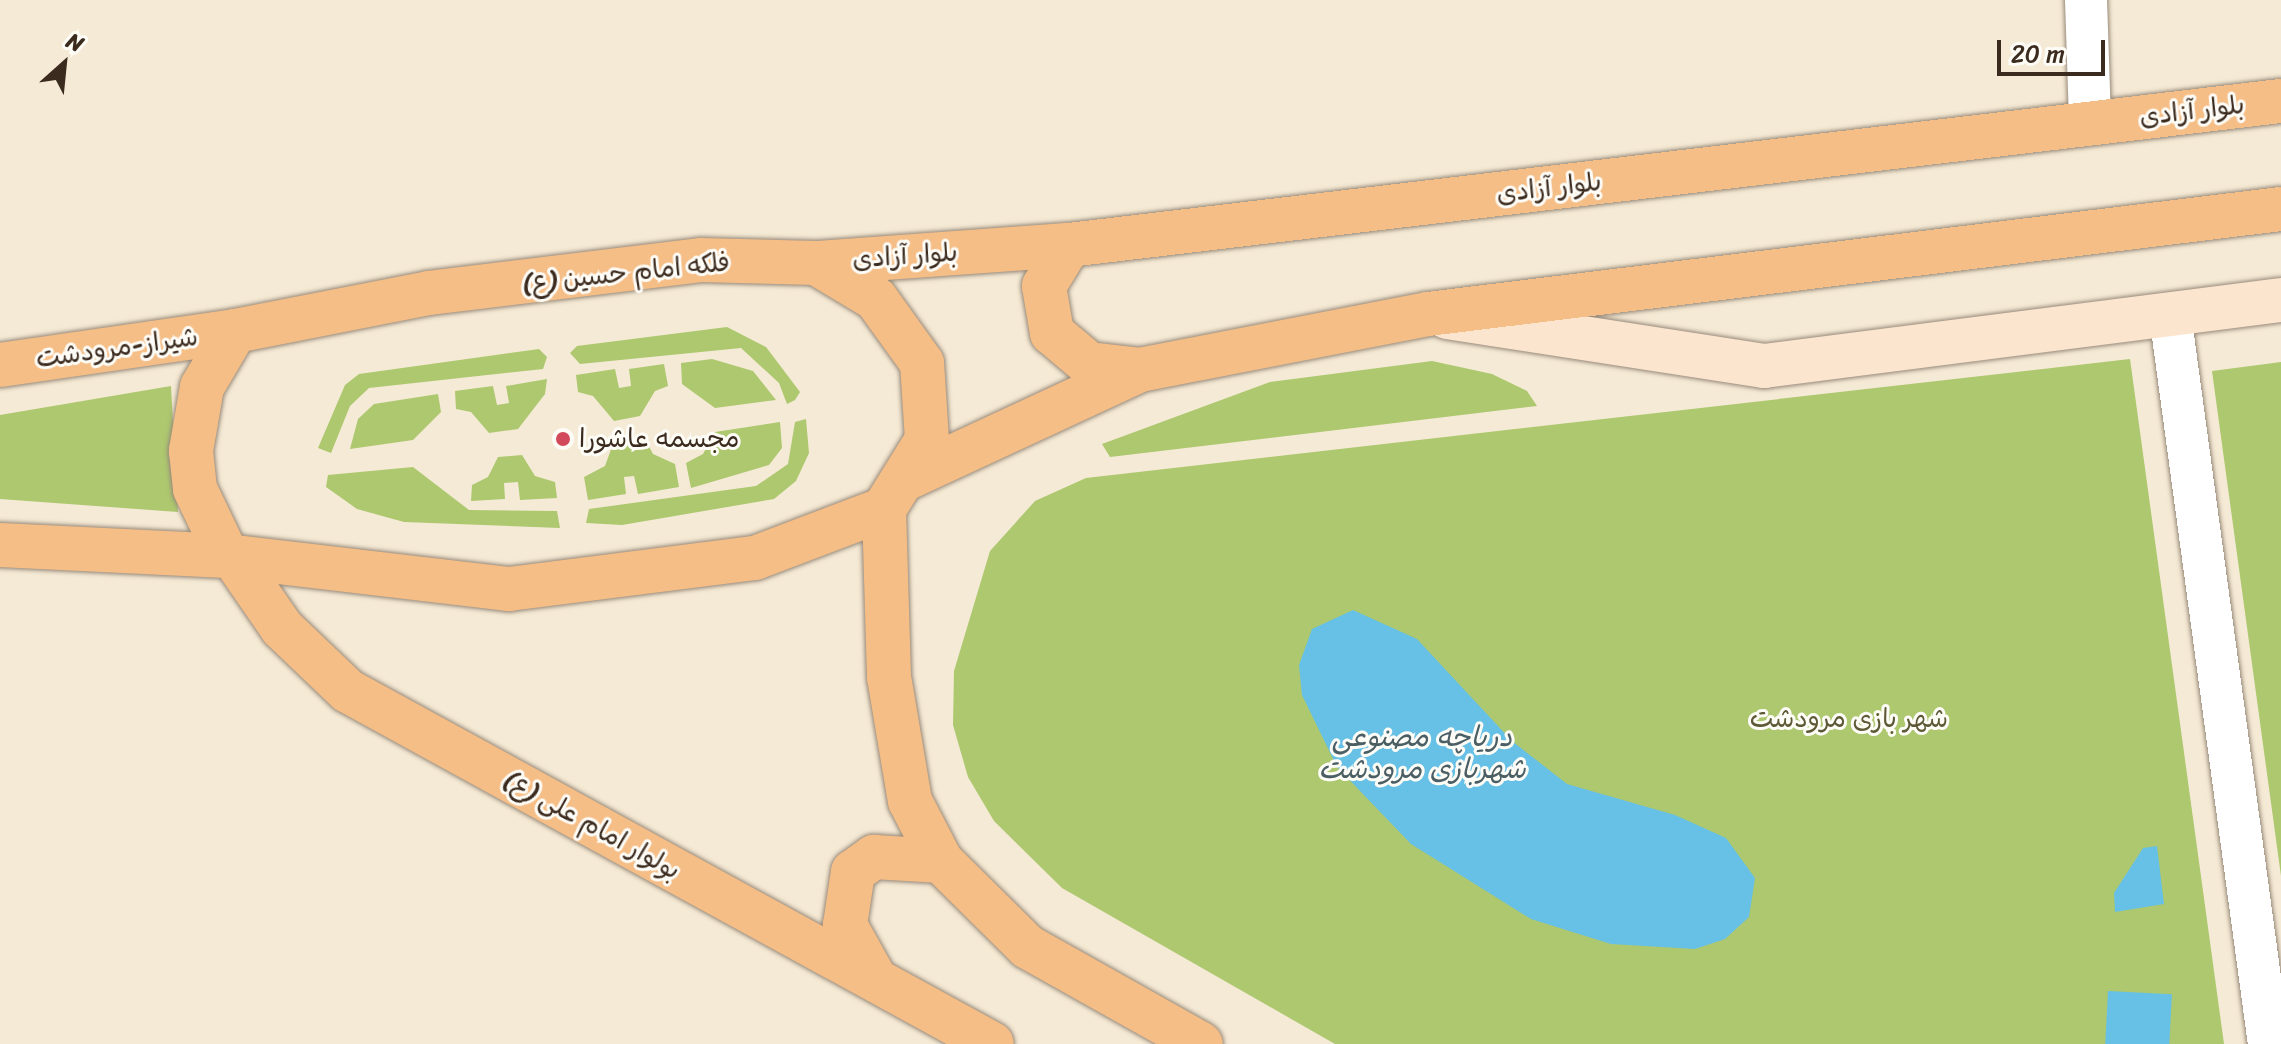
<!DOCTYPE html>
<html>
<head>
<meta charset="utf-8">
<style>
	body { margin:0 }
	#map { position:relative; width:2281px; height:1044px; overflow:hidden; background:#f5ead5; font-family:Sriracha,"Playpen Sans Arabic",sans-serif }
	div>[style] { position:absolute }
	.green>* { inset:0; background:#adc86f }
	.water>* { inset:0; background:#67c0e5; transform-origin:0 0 }
	.roads { filter:drop-shadow(0 0 2px #988a7a) drop-shadow(0 0 2px #988a7a) }
	.street>* { height:42px; margin:-21px; padding:0 21px; transform-origin:21px; border-radius:21px; background:#fff }
	.secondary>* { height:44px; margin:-22px; padding:0 22px; transform-origin:22px; border-radius:22px; background:#fbe5cf }
	.primary>* { height:44px; margin:-22px; padding:0 22px; transform-origin:22px; border-radius:22px; background:#f6be87 }
	.dots>* { width:22px; height:22px; translate:-50% -50%; box-sizing:border-box; border:4px solid #fdfcf7; border-radius:50% }
	span { translate:-50% -50%; white-space:nowrap; text-align:center; line-height:1.15; -webkit-text-stroke:6px #fdfcf7; paint-order:stroke }
	.street-label { font-size:26px; color:#3b2a1e }
	.poi-label { font-size:26px; color:#3b2a1e }
	.left { translate:0 -50%; text-align:left }
	.park-label { font-size:26px; color:#5d5936 }
	.water-label { font-size:28px; color:#4a5e64; font-style:italic }
	.north { position:absolute; left:24px; top:24px; width:80px; height:80px; -webkit-text-stroke:6px #fdfcf7; paint-order:stroke; rotate:27deg; font-size:22px; font-weight:700; line-height:32px; text-align:center; color:#3b2a1e }
	.north::after { content:''; display:block; margin:auto; width:28px; height:36px; background:#3b2a1e; clip-path:polygon(50% 0,100% 100%,50% 72%,0 100%) }
	.scale { position:absolute; left:1997px; top:40px; width:108px; height:36px; box-sizing:border-box; border:4px solid #3b2a1e; border-top:0; padding-left:10px; font-size:24px; line-height:28px; white-space:nowrap; color:#3b2a1e; -webkit-text-stroke:6px #fdfcf7; paint-order:stroke }
</style>
</head>
<body>
<div id="map">
	<div class="green">
		<div style="clip-path:polygon(727px 327px,766px 347px,800px 392px,795px 400px,787px 404px,779px 383px,741px 348px,580px 364px,570px 353px,577px 346px)"></div>
		<div style="clip-path:polygon(539px 349px,547px 357px,543px 369px,369px 388px,350px 406px,331px 453px,318px 448px,345px 385px,359px 374px)"></div>
		<div style="clip-path:polygon(712px 359px,753px 371px,776px 400px,715px 408px,682px 384px,681px 363px)"></div>
		<div style="clip-path:polygon(2130px 359px,2224px 1044px,1335px 1044px,1062px 888px,994px 821px,968px 777px,953px 725px,954px 671px,990px 551px,1035px 501px,1086px 478px)"></div>
		<div style="clip-path:polygon(1432px 361px,1492px 374px,1527px 391px,1537px 406px,1110px 457px,1102px 444px,1270px 382px)"></div>
		<div style="clip-path:polygon(2281px 362px,2281px 876px,2212px 371px)"></div>
		<div style="clip-path:polygon(664px 364px,668px 386px,655px 391px,640px 416px,614px 421px,593px 396px,578px 392px,576px 375px,615px 369px,619px 388px,631px 386px,629px 369px)"></div>
		<div style="clip-path:polygon(547px 379px,545px 394px,518px 429px,489px 433px,471px 412px,456px 409px,455px 391px,493px 386px,497px 405px,509px 403px,506px 386px)"></div>
		<div style="clip-path:polygon(171px 386px,178px 512px,0 499px,0 415px)"></div>
		<div style="clip-path:polygon(438px 394px,441px 412px,413px 440px,350px 449px,358px 419px,374px 404px)"></div>
		<div style="clip-path:polygon(806px 419px,809px 453px,796px 481px,774px 499px,622px 525px,586px 523px,589px 509px,756px 486px,788px 464px,795px 422px)"></div>
		<div style="clip-path:polygon(780px 422px,782px 448px,769px 465px,691px 488px,686px 463px,703px 454px,715px 432px)"></div>
		<div style="clip-path:polygon(645px 439px,653px 454px,675px 464px,679px 487px,638px 494px,634px 476px,624px 477px,626px 494px,588px 500px,584px 477px,605px 466px,613px 444px)"></div>
		<div style="clip-path:polygon(522px 455px,535px 476px,555px 482px,557px 498px,520px 500px,518px 482px,504px 483px,505px 499px,471px 501px,472px 485px,488px 477px,498px 457px)"></div>
		<div style="clip-path:polygon(413px 467px,469px 510px,557px 511px,560px 528px,404px 522px,357px 509px,326px 487px,328px 475px)"></div>
	</div>
	<div class="water">
		<div style="clip-path:polygon(1353px 610px,1417px 639px,1512px 741px,1567px 784px,1675px 815px,1726px 838px,1755px 878px,1749px 917px,1725px 939px,1695px 949px,1611px 944px,1531px 919px,1411px 844px,1337px 767px,1302px 695px,1299px 665px,1312px 629px)"></div>
		<div style="clip-path:polygon(2157px 846px,2164px 904px,2115px 912px,2114px 893px,2143px 848px)"></div>
		<div style="left:2108px;top:991px;width:64px;height:53px;rotate:3deg"></div>
	</div>
	<div class="roads">
		<div class="street">
			<div style="left:2086px;top:0;width:123px;rotate:88.1deg"></div>
			<div style="left:2170px;top:314px;width:737px;rotate:82.28deg"></div>
		</div>
		<div class="secondary">
			<div style="left:1447px;top:317px;width:321px;rotate:8.8deg"></div>
			<div style="left:1764px;top:366px;width:521px;rotate:-7.28deg"></div>
		</div>
		<div class="primary">
			<div style="left:1069px;top:245px;width:48px;rotate:121.4deg"></div>
			<div style="left:1044px;top:286px;width:48px;rotate:80.3deg"></div>
			<div style="left:1052px;top:333px;width:48px;rotate:40deg"></div>
			<div style="left:1089px;top:364px;width:51px;rotate:6.7deg"></div>
			<div style="left:816px;top:263px;width:254px;rotate:-4.1deg"></div>
			<div style="left:1069px;top:245px;width:1221px;rotate:-6.78deg"></div>
			<div style="left:0;top:365px;width:237px;rotate:-8.2deg"></div>
			<div style="left:905px;top:479px;width:259px;rotate:-24.9deg"></div>
			<div style="left:1140px;top:370px;width:293px;rotate:-11deg"></div>
			<div style="left:1428px;top:314px;width:859px;rotate:-7.02deg"></div>
			<div style="left:884px;top:509px;width:168px;rotate:88.3deg"></div>
			<div style="left:889px;top:677px;width:126px;rotate:80.4deg"></div>
			<div style="left:910px;top:801px;width:68px;rotate:62.7deg"></div>
			<div style="left:941px;top:861px;width:122px;rotate:44.7deg"></div>
			<div style="left:1028px;top:947px;width:198px;rotate:29.3deg"></div>
			<div style="left:0;top:545px;width:227px;rotate:2.8deg"></div>
			<div style="left:227px;top:556px;width:284px;rotate:6.7deg"></div>
			<div style="left:509px;top:589px;width:248px;rotate:-7.2deg"></div>
			<div style="left:755px;top:558px;width:138px;rotate:-20.8deg"></div>
			<div style="left:884px;top:509px;width:81px;rotate:-58.1deg"></div>
			<div style="left:927px;top:440px;width:77px;rotate:-93.7deg"></div>
			<div style="left:922px;top:363px;width:79px;rotate:-125.7deg"></div>
			<div style="left:876px;top:299px;width:70px;rotate:-149deg"></div>
			<div style="left:816px;top:263px;width:115px;rotate:-178.5deg"></div>
			<div style="left:701px;top:260px;width:274px;rotate:173.1deg"></div>
			<div style="left:429px;top:293px;width:198px;rotate:168.9deg"></div>
			<div style="left:235px;top:331px;width:65px;rotate:120.5deg"></div>
			<div style="left:202px;top:387px;width:65px;rotate:99.8deg"></div>
			<div style="left:191px;top:451px;width:38px;rotate:84deg"></div>
			<div style="left:195px;top:489px;width:74px;rotate:64.5deg"></div>
			<div style="left:233px;top:557px;width:86px;rotate:55.4deg"></div>
			<div style="left:282px;top:628px;width:91px;rotate:43.7deg"></div>
			<div style="left:348px;top:691px;width:734px;rotate:28.73deg"></div>
			<div style="left:875px;top:979px;width:62px;rotate:-119.1deg"></div>
			<div style="left:845px;top:925px;width:54px;rotate:-81.4deg"></div>
			<div style="left:853px;top:872px;width:26px;rotate:-36deg"></div>
			<div style="left:874px;top:857px;width:67px;rotate:3.4deg"></div>
		</div>
	</div>
	<div class="dots">
		<div style="left:563px;top:439px;background:#d1495b"></div>
	</div>
	<div class="street-label">
		<span style="left:2192px;top:111px;rotate:-7deg">بلوار آزادی</span>
		<span style="left:1549px;top:188px;rotate:-7deg">بلوار آزادی</span>
		<span style="left:905px;top:256px;rotate:-4deg">بلوار آزادی</span>
		<span style="left:626px;top:273px;rotate:-6deg">فلکه امام حسین (ع)</span>
		<span style="left:117px;top:348px;rotate:-8deg">شیراز-مرودشت</span>
		<span style="left:592px;top:825px;rotate:29deg">بولوار امام علی (ع)</span>
	</div>
	<div class="poi-label">
		<span class="left" style="left:579px;top:439px">مجسمه عاشورا</span>
	</div>
	<div class="park-label">
		<span style="left:1849px;top:719px">شهر بازی مرودشت</span>
	</div>
	<div class="water-label">
		<span style="left:1422px;top:753px">دریاچه مصنوعی<br>شهربازی مرودشت</span>
	</div>
	<div class="north">N</div>
	<div class="scale">20 m</div>
</div>
</body>
</html>
